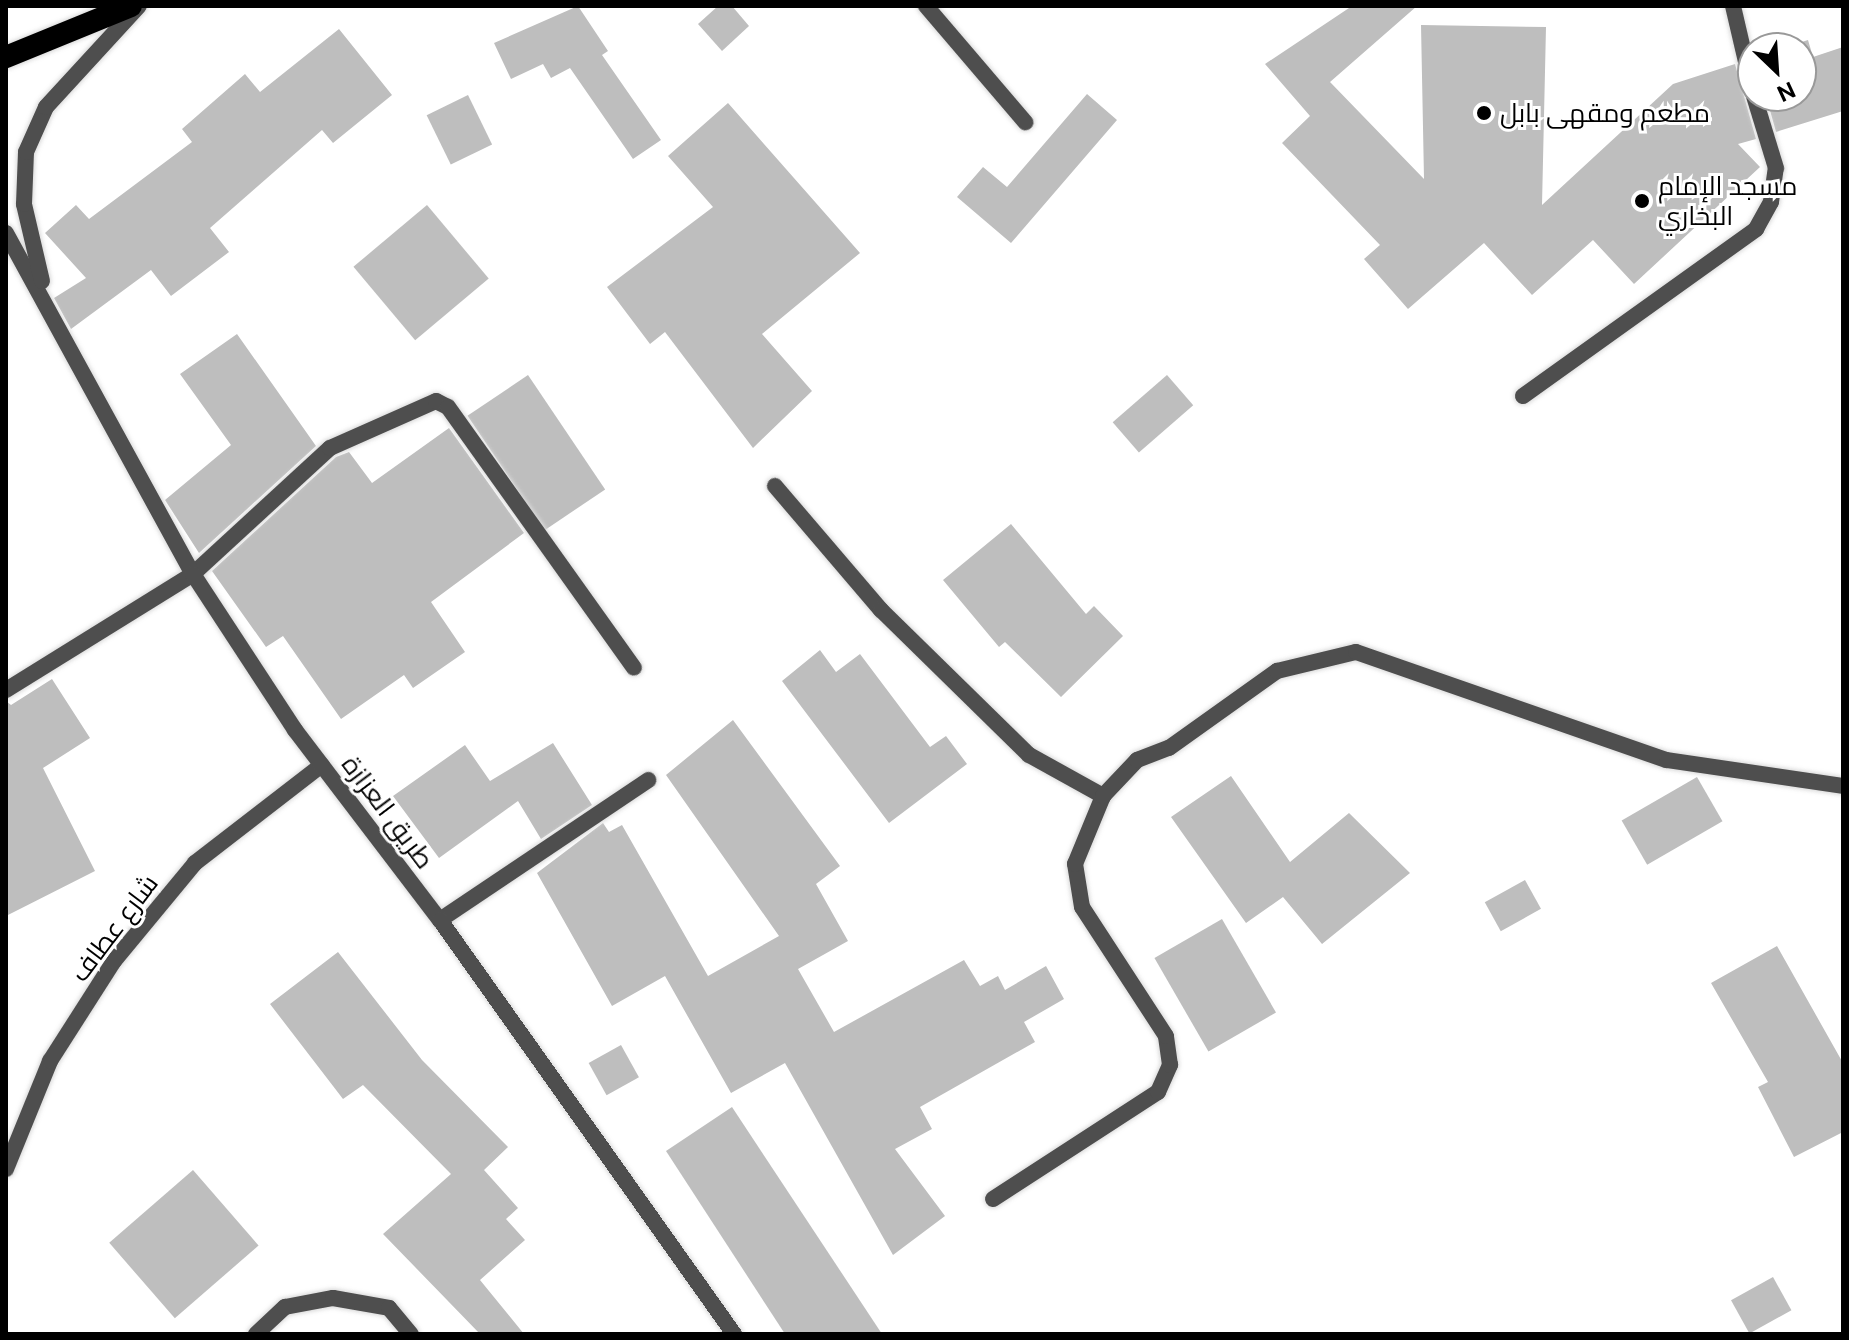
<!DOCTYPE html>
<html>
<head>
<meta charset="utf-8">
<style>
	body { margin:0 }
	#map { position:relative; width:1849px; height:1340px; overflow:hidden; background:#fff; font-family:"Public Sans",Cairo,sans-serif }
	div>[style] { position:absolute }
	.building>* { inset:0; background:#bebebe; transform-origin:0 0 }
	.roads { filter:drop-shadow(0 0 2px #dbdbdb) drop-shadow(0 0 2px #dbdbdb) }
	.service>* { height:16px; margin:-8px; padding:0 8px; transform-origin:8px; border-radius:8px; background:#4e4e4e }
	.minor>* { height:16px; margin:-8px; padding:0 8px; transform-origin:8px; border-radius:8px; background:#4e4e4e }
	.tertiary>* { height:16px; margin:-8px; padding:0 8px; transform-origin:8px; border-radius:8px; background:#4e4e4e }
	.trunk>* { height:22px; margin:-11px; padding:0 11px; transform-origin:11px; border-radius:11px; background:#000 }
	.dots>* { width:22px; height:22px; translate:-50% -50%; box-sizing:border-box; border:4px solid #fff; border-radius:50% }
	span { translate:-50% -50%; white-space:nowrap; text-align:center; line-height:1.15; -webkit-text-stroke:6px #fff; paint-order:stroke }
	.poi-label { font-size:26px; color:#000 }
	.left { translate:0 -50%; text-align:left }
	.street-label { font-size:26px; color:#000 }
	.frame { position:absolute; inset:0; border:8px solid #000; pointer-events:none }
	.north { position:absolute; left:1737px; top:32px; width:80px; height:80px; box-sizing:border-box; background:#fff; border:2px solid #999; border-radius:50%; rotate:155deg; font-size:22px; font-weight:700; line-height:32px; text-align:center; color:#000 }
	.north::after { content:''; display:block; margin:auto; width:28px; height:36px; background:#000; clip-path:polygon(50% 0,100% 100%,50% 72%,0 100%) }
</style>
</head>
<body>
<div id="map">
	<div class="building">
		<div style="clip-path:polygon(578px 6px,608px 51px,602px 55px,661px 140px,633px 159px,570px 68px,551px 78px,543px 64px,511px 79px,494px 43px)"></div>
		<div style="clip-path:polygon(718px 6px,732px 6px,749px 26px,722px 51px,698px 24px)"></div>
		<div style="clip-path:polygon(1352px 6px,1417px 6px,1330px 82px,1424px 179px,1421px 25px,1546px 27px,1542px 205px,1673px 84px,1735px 64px,1756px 139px,1738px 144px,1760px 167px,1634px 284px,1593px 240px,1532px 295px,1484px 243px,1408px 309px,1364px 259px,1380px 245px,1282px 143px,1310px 116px,1265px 64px)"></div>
		<div style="clip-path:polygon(339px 29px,392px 95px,333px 143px,322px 130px,210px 228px,229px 252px,171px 296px,151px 270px,71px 329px,54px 298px,86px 278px,45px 233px,76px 205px,89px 219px,192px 142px,182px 129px,245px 74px,260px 92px)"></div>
		<div style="clip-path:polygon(1808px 40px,1813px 57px,1843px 47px,1843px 111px,1776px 132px,1766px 96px,1801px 96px,1801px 48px,1783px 48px)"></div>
		<div style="clip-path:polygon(1087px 94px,1117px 120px,1011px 243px,957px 197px,983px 167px,1007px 187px)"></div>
		<div style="left:468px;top:95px;width:55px;height:46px;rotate:64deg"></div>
		<div style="clip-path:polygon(728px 103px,860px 253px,762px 334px,812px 391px,753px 448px,665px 332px,650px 344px,607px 287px,713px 207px,668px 156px)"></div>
		<div style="left:427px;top:205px;width:96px;height:96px;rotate:50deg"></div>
		<div style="clip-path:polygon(237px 334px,316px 446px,199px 553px,165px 500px,231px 445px,180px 374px)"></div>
		<div style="left:528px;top:375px;width:138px;height:73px;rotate:56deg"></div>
		<div style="left:1167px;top:375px;width:40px;height:72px;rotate:49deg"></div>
		<div style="clip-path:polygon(449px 428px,524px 533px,431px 602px,465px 652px,413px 688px,404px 675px,341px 719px,283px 636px,266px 647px,212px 571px,336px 457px,349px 452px,372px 483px)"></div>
		<div style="clip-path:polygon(1011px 524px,1086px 614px,1094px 606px,1123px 636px,1061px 697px,1005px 642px,999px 647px,943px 580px)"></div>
		<div style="clip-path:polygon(820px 650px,836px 672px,860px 654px,930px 747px,946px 736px,967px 764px,889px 823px,782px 681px)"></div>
		<div style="clip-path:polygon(52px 679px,90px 738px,43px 768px,95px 871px,6px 916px,6px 701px,11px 705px)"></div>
		<div style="clip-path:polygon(733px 720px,840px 866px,816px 884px,848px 941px,798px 969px,834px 1032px,964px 960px,980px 986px,998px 976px,1005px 990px,1046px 966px,1064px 999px,1024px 1022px,1035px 1042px,920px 1107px,932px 1129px,895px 1149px,945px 1216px,893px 1255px,785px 1063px,731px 1093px,665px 976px,612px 1006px,537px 873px,603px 823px,609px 832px,622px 825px,708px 976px,779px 936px,666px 775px)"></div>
		<div style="clip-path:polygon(553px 743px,592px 805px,541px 839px,518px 801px,439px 858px,393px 796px,465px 745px,490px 781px)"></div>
		<div style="clip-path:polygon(1231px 776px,1290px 862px,1349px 813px,1410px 873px,1322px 944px,1283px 897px,1246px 923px,1171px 817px)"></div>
		<div style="left:1697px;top:777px;width:51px;height:87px;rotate:60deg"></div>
		<div style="left:1525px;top:880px;width:33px;height:46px;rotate:61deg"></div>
		<div style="left:1222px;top:919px;width:108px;height:78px;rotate:60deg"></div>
		<div style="clip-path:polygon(1777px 946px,1843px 1063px,1843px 1132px,1794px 1157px,1758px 1087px,1768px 1082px,1711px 983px)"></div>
		<div style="clip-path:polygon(338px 952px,422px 1060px,508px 1147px,484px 1170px,518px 1208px,506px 1219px,525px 1240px,480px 1280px,524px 1334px,480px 1334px,383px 1234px,451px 1174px,363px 1085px,343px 1099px,270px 1004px)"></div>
		<div style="left:621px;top:1045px;width:37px;height:37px;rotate:61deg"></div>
		<div style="clip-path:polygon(732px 1107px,882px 1334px,785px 1334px,666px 1151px)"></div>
		<div style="left:193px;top:1170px;width:100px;height:111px;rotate:49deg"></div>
		<div style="left:1773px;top:1277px;width:38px;height:48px;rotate:61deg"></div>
	</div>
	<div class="roads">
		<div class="service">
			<div style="left:926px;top:6px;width:153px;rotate:49.5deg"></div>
		</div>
		<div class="minor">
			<div style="left:1733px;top:6px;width:88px;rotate:76.9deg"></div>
			<div style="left:1523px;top:396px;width:287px;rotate:-35.6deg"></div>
			<div style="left:1756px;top:229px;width:31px;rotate:-61deg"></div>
			<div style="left:1771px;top:202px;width:34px;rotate:-82deg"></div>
			<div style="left:1776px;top:168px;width:75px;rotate:-107deg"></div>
			<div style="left:775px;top:486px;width:163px;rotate:49.5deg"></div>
			<div style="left:881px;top:610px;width:207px;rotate:44.4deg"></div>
			<div style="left:1029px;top:755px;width:85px;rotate:29deg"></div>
			<div style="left:6px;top:690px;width:220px;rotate:-31.8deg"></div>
			<div style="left:193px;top:574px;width:186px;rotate:-42.6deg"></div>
			<div style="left:330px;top:448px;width:116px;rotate:-23.9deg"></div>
			<div style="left:436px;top:401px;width:13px;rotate:27deg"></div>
			<div style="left:448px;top:407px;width:320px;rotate:54.5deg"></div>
			<div style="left:440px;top:920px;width:251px;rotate:-33.9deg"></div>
			<div style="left:6px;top:1169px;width:117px;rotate:-67.8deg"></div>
			<div style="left:50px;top:1061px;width:119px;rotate:-57.4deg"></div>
			<div style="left:114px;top:961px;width:127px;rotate:-50.4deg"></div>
			<div style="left:195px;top:863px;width:160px;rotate:-37.7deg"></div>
			<div style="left:993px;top:1199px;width:197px;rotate:-33deg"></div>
			<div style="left:1158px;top:1092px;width:30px;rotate:-66deg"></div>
			<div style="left:1170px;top:1065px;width:29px;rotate:-98deg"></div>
			<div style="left:1166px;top:1036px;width:154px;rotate:-123.1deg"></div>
			<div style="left:1082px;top:907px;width:44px;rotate:-99.2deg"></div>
			<div style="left:1075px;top:864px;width:74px;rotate:-67.6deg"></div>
			<div style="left:1103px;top:796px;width:50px;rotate:-46.6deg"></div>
			<div style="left:1137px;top:760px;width:34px;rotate:-21deg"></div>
			<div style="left:1169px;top:748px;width:133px;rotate:-35.5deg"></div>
			<div style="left:1277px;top:671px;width:81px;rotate:-13.5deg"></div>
			<div style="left:1356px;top:652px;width:329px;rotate:19.2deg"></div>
			<div style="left:1667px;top:760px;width:178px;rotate:8.4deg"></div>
			<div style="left:256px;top:1334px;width:40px;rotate:-43deg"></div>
			<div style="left:285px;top:1307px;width:49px;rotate:-10.6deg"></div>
			<div style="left:333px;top:1298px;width:57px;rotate:10.1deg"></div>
			<div style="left:389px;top:1308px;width:34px;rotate:50deg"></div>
		</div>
		<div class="tertiary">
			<div style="left:6px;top:233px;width:389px;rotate:61.3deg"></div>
			<div style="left:193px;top:574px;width:186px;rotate:56.8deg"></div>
			<div style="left:295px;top:730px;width:239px;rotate:52.7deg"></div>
			<div style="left:440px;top:920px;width:508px;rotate:54.62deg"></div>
			<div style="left:42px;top:281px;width:79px;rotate:-103.2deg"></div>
			<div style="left:24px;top:204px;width:52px;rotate:-87.8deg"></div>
			<div style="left:26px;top:152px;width:49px;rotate:-66deg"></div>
			<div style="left:46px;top:107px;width:137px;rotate:-47.4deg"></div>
		</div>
		<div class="trunk">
			<div style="left:6px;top:57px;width:135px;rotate:-22.2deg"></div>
		</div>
	</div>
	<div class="dots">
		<div style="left:1484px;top:113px;background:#000"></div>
		<div style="left:1642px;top:201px;background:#000"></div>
	</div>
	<div class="poi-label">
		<span class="left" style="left:1500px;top:113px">مطعم ومقهى بابل</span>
		<span class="left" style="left:1658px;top:201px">مسجد الإمام<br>البخاري</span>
	</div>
	<div class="street-label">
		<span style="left:388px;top:812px;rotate:53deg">طريق العزازة</span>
		<span style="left:114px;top:928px;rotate:-53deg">شارع عطاف</span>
	</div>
	<div class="frame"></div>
	<div class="north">N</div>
</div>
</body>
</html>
